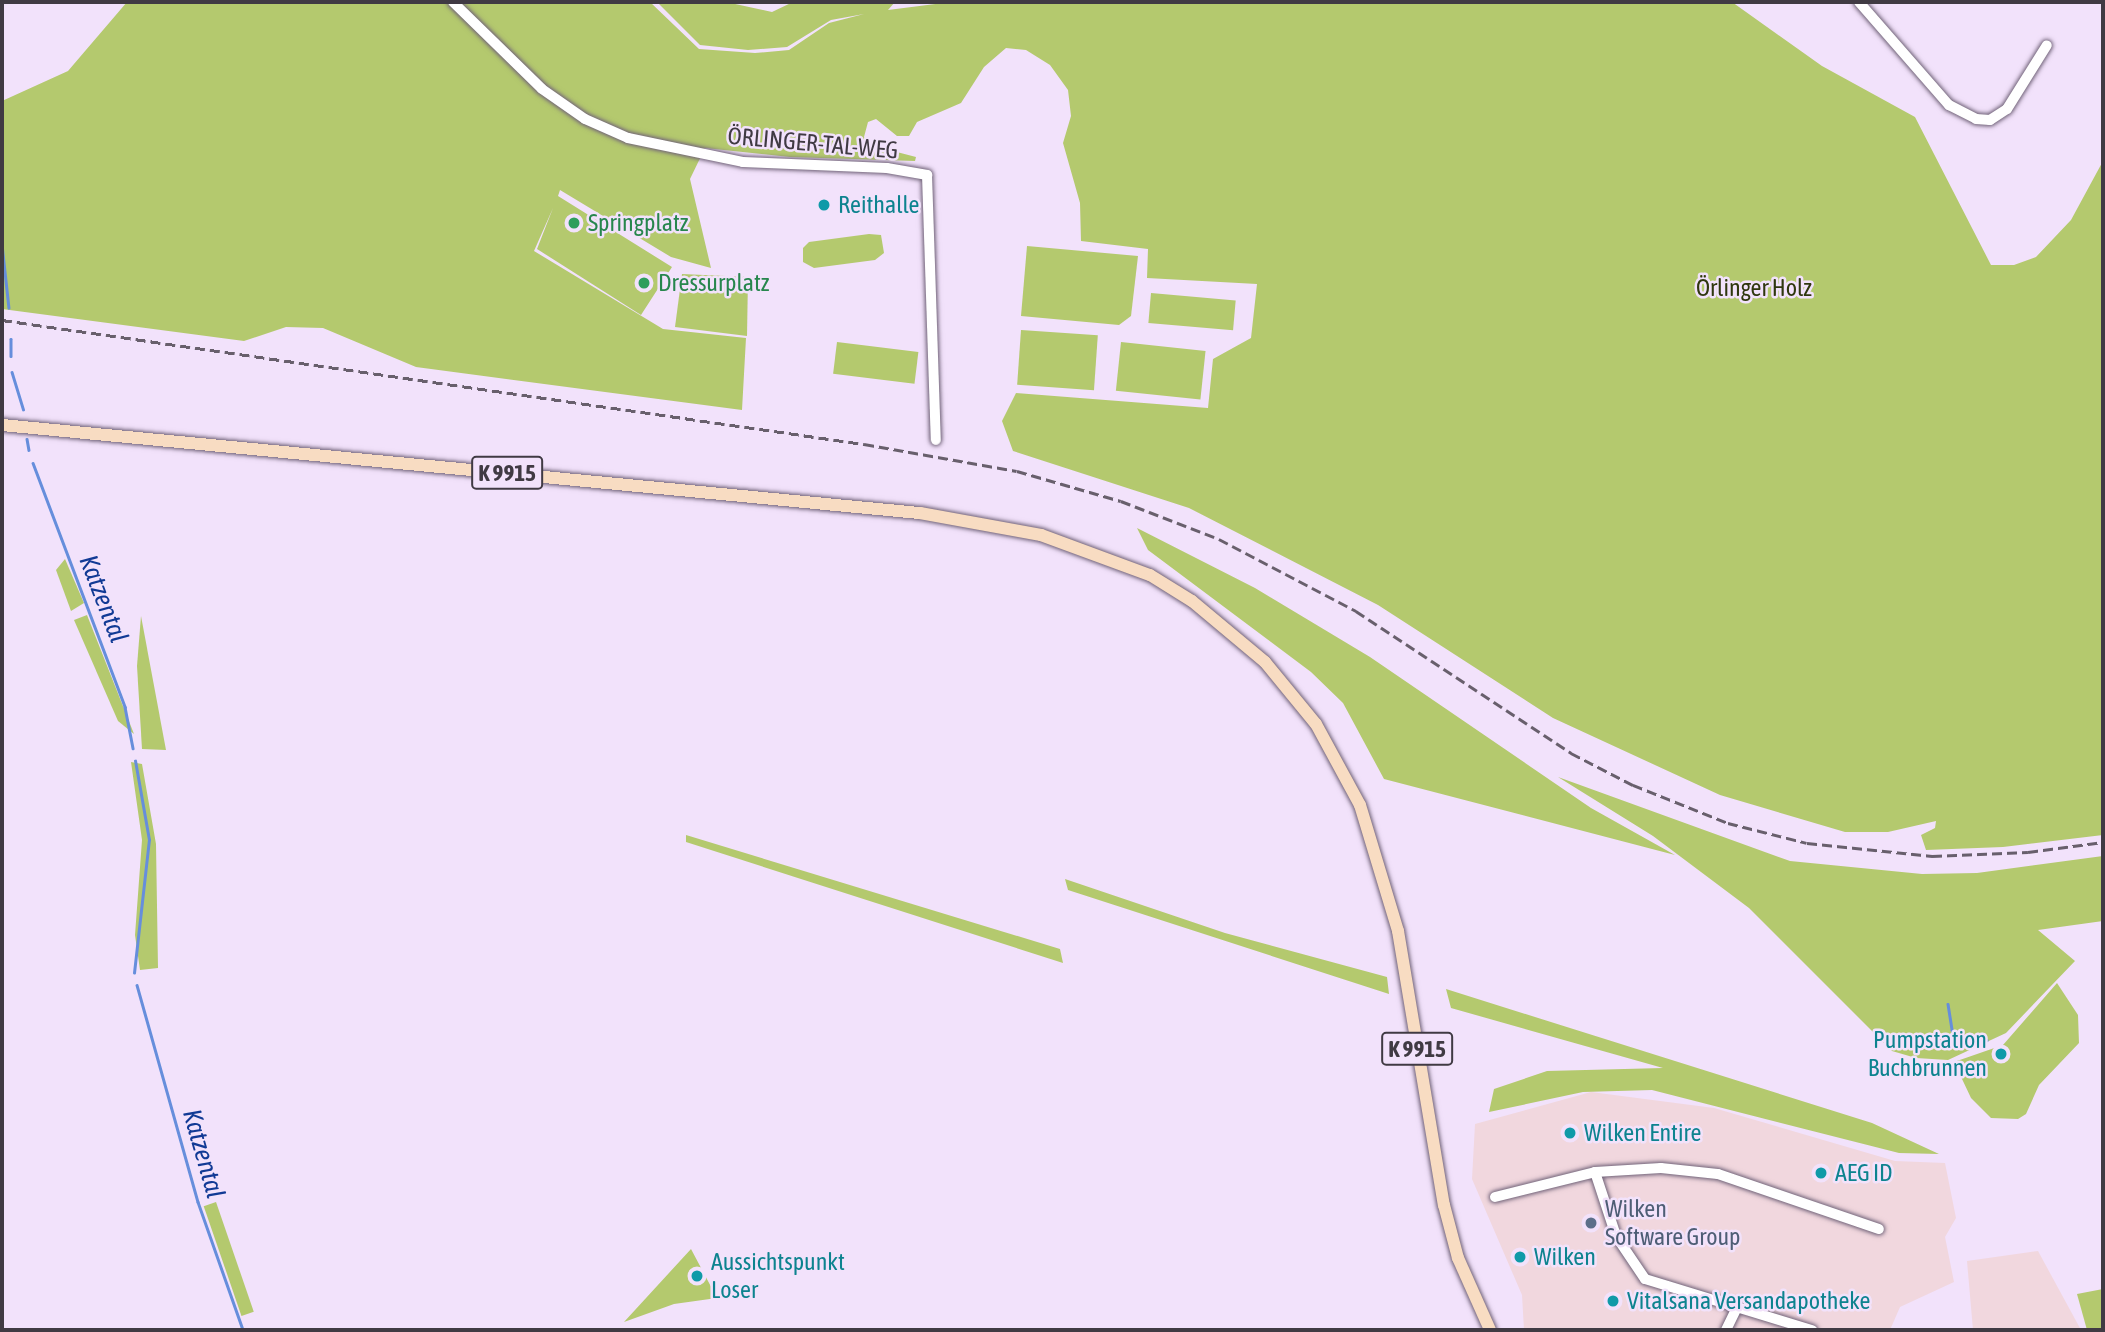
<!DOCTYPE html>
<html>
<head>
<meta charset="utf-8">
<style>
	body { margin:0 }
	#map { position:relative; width:2105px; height:1332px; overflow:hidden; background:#f2e2fb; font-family:"Asap Condensed",sans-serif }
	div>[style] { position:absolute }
	.industrial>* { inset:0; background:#f1d7de }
	.green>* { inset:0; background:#b4c96e; transform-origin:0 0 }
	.stream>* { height:2.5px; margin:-1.25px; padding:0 1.25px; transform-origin:1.25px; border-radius:1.25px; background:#668edc }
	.roads { filter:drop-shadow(0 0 2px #716379) drop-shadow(0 0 2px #716379) }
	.minor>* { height:10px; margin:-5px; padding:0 5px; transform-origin:5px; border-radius:5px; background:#fff }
	.major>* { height:12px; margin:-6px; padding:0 6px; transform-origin:6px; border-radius:6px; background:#f8dcc2 }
	.rail>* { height:2.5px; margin-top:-1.25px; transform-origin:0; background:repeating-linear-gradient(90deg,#685f6c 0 10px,transparent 0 15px) }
	.dots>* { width:19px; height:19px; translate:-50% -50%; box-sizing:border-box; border:4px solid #f2e2fb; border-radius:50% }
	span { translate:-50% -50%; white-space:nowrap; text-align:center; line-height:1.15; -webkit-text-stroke:5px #f2e2fb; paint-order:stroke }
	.shield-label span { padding:2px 5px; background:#f2e2fb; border:2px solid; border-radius:5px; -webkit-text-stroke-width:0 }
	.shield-label { font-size:23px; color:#403a43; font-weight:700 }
	.street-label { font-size:24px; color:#403a43 }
	.culture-label { font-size:24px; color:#0d838f }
	.left { translate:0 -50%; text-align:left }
	.right { translate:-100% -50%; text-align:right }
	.leisure-label { font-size:24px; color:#27864d }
	.park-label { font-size:24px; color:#2f370e }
	.service-label { font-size:24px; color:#4e5e75 }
	.water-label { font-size:26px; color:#113a95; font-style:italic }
	.frame { position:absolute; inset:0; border:4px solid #403a43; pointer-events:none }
</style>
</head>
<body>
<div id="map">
	<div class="industrial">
		<div style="clip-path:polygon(1591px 1092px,1714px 1108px,1895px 1161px,1945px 1163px,1956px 1218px,1945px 1237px,1954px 1282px,1900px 1307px,1890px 1330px,1524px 1330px,1522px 1295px,1472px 1179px,1475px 1124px)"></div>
		<div style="clip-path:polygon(2038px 1251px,2081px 1330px,1973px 1330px,1967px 1261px)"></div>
	</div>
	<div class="green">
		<div style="clip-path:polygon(127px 2px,650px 2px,699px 49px,755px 53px,789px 50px,829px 23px,864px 14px,831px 20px,787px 47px,748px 50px,700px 45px,657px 2px,726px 2px,772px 12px,793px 2px,895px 2px,888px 10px,951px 2px,1732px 2px,1822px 66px,1915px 117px,1991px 265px,2014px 265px,2036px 257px,2071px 220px,2103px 161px,2103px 835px,2003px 847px,1926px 850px,1921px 835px,1935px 828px,1936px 821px,1888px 832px,1845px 832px,1720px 795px,1553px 718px,1378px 605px,1189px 508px,1013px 451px,1002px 421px,1016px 393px,1208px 408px,1213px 359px,1251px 338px,1257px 284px,1147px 278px,1148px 249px,1081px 241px,1080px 203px,1063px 143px,1071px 116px,1068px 90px,1050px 65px,1026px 50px,1006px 48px,984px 67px,961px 103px,917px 122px,909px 136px,897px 136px,876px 119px,868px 122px,864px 137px,870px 145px,916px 157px,915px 161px,790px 157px,705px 148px,690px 179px,711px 268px,671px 257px,560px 190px,558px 196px,672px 267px,641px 315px,537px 249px,553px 208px,534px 251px,663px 329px,746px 338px,742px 410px,416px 367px,323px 328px,286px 327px,244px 341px,2px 309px,2px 101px,68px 71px)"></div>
		<div style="clip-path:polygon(869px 234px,881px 235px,884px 253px,875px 260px,814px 268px,803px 262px,803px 248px,809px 242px)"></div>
		<div style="clip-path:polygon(1027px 246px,1138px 256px,1131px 316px,1119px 325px,1021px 316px)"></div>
		<div style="clip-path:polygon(682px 274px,748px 277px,747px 336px,675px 327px)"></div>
		<div style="left:1151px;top:293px;width:85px;height:30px;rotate:5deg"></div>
		<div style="left:1021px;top:330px;width:77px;height:55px;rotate:4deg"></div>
		<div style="left:837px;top:342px;width:82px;height:32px;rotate:7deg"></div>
		<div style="left:1121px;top:342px;width:85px;height:49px;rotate:6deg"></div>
		<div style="clip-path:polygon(1137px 528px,1255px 588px,1370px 657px,1591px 808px,1675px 855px,1384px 779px,1343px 703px,1311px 672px,1148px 550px)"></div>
		<div style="clip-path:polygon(65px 559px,84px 603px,71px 611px,56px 570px)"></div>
		<div style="clip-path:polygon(87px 615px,134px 734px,118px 721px,74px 620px)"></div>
		<div style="clip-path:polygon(141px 616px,166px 750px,142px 749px,137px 666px)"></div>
		<div style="clip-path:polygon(131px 762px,142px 764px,156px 844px,158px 968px,140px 970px,135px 935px,142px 840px)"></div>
		<div style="clip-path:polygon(1558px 777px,1790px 861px,1922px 874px,1977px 873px,2103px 856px,2103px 921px,2038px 930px,2075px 961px,2006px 1033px,1948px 1060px,1916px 1058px,1892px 1051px,1749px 908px,1653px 836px)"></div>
		<div style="clip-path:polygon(686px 835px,1060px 949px,1063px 963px,686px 842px)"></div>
		<div style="clip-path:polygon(1065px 879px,1225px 933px,1387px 977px,1389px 994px,1068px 890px)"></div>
		<div style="clip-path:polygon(2057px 983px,2078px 1015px,2079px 1043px,2039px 1085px,2026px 1114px,2018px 1119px,1991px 1118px,1971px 1098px,1954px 1062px,2003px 1045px)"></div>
		<div style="clip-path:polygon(1446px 989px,1872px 1123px,1939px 1154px,1899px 1153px,1652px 1090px,1583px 1092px,1489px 1112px,1494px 1089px,1547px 1071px,1663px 1068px,1451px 1008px)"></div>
		<div style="left:216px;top:1202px;width:116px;height:13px;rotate:71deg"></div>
		<div style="clip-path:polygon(691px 1249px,717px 1298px,674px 1304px,624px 1322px)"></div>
		<div style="clip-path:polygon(2103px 1289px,2103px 1330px,2087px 1330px,2077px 1294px)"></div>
	</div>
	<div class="stream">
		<div style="left:2px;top:244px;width:64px;rotate:83.8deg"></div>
		<div style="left:11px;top:339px;width:17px;rotate:90deg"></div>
		<div style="left:12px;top:372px;width:39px;rotate:73deg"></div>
		<div style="left:27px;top:439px;width:11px;rotate:80deg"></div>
		<div style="left:33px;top:463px;width:261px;rotate:69.3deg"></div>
		<div style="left:125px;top:707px;width:42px;rotate:79deg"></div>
		<div style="left:134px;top:973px;width:134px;rotate:-83.6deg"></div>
		<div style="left:149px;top:840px;width:80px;rotate:-100deg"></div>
		<div style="left:137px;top:985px;width:225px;rotate:74.3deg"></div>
		<div style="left:198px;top:1202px;width:136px;rotate:70.6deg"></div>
		<div style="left:1948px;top:1004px;width:26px;rotate:81deg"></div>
		<div style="left:1952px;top:1030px;width:20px;rotate:49deg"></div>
		<div style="left:1965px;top:1045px;width:22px;rotate:-13deg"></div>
	</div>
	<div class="roads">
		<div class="minor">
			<div style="left:453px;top:2px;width:124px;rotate:44.3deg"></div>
			<div style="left:542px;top:89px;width:52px;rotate:34.9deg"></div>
			<div style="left:585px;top:119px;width:47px;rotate:23.8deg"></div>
			<div style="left:628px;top:138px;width:117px;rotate:11.8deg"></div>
			<div style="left:743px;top:162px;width:144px;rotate:2.4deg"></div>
			<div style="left:887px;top:168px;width:41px;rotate:9.9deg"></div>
			<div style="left:927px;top:175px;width:265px;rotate:88.1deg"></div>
			<div style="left:1859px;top:2px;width:137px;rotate:48.9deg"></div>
			<div style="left:1949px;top:105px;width:30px;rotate:27deg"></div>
			<div style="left:1976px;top:119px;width:14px;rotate:4deg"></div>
			<div style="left:1990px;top:120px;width:20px;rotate:-33deg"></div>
			<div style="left:2007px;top:109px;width:75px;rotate:-58deg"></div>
			<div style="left:1595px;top:1172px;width:67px;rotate:71.8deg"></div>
			<div style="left:1616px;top:1236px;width:52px;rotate:56deg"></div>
			<div style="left:1645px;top:1279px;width:175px;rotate:17deg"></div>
			<div style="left:1495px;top:1197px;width:103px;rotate:-14deg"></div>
			<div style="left:1595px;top:1172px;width:66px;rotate:-3.5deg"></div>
			<div style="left:1661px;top:1168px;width:57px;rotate:6deg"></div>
			<div style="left:1718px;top:1174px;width:170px;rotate:18.9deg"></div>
			<div style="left:1726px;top:1330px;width:25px;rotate:-64deg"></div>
		</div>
		<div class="major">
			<div style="left:2px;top:425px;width:922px;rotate:5.48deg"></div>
			<div style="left:920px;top:513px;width:123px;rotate:10.3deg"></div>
			<div style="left:1041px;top:535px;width:116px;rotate:20.2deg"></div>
			<div style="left:1150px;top:575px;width:49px;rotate:31.8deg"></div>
			<div style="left:1192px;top:601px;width:95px;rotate:39.9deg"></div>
			<div style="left:1265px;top:662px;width:80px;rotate:50.6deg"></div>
			<div style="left:1316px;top:724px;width:92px;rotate:61.5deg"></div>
			<div style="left:1360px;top:805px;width:132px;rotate:73.2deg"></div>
			<div style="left:1398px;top:931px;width:278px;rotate:80.5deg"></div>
			<div style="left:1444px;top:1205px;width:55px;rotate:75.2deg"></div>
			<div style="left:1458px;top:1258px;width:79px;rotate:66deg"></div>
		</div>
	</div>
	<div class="rail">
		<div style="left:2px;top:320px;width:871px;rotate:8.19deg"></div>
		<div style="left:864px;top:444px;width:155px;rotate:10deg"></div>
		<div style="left:1017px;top:471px;width:108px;rotate:16.1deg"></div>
		<div style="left:1121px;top:501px;width:105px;rotate:21.2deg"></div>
		<div style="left:1219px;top:539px;width:155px;rotate:27.7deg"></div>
		<div style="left:1356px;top:611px;width:258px;rotate:33.4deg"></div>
		<div style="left:1571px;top:753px;width:70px;rotate:27.3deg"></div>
		<div style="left:1633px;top:785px;width:102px;rotate:21.8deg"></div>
		<div style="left:1728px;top:823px;width:81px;rotate:14.2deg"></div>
		<div style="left:1807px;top:843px;width:126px;rotate:5.9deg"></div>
		<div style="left:1932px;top:856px;width:96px;rotate:-2.4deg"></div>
		<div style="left:2028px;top:852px;width:76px;rotate:-7.6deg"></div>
	</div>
	<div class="dots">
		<div style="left:824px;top:205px;background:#0f9aa8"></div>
		<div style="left:574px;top:223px;background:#2e9e5b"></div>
		<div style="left:644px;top:283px;background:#2e9e5b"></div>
		<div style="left:2001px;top:1054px;background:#0f9aa8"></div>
		<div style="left:1570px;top:1133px;background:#0f9aa8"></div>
		<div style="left:1821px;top:1173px;background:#0f9aa8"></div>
		<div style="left:1591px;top:1223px;background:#5c6f8a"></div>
		<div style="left:1520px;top:1257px;background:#0f9aa8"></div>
		<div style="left:697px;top:1276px;background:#0f9aa8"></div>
		<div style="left:1613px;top:1301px;background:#0f9aa8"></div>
	</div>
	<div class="shield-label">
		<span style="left:507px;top:473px">K 9915</span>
		<span style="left:1417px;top:1049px">K 9915</span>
	</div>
	<div class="street-label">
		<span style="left:813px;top:143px;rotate:5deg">ÖRLINGER-TAL-WEG</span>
	</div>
	<div class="culture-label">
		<span class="left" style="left:838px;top:205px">Reithalle</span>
		<span class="right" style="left:1987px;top:1054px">Pumpstation<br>Buchbrunnen</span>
		<span class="left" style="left:1584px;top:1133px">Wilken Entire</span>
		<span class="left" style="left:1835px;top:1173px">AEG ID</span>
		<span class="left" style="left:1534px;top:1257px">Wilken</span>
		<span class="left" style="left:711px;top:1276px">Aussichtspunkt<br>Loser</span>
		<span class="left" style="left:1627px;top:1301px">Vitalsana Versandapotheke</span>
	</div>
	<div class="leisure-label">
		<span class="left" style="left:588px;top:223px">Springplatz</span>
		<span class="left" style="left:658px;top:283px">Dressurplatz</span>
	</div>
	<div class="park-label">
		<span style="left:1754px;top:288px">Örlinger Holz</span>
	</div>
	<div class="service-label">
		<span class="left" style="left:1605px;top:1223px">Wilken<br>Software Group</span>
	</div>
	<div class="water-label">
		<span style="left:103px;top:599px;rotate:69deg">Katzental</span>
		<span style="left:203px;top:1154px;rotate:74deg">Katzental</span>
	</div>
	<div class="frame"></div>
</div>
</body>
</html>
